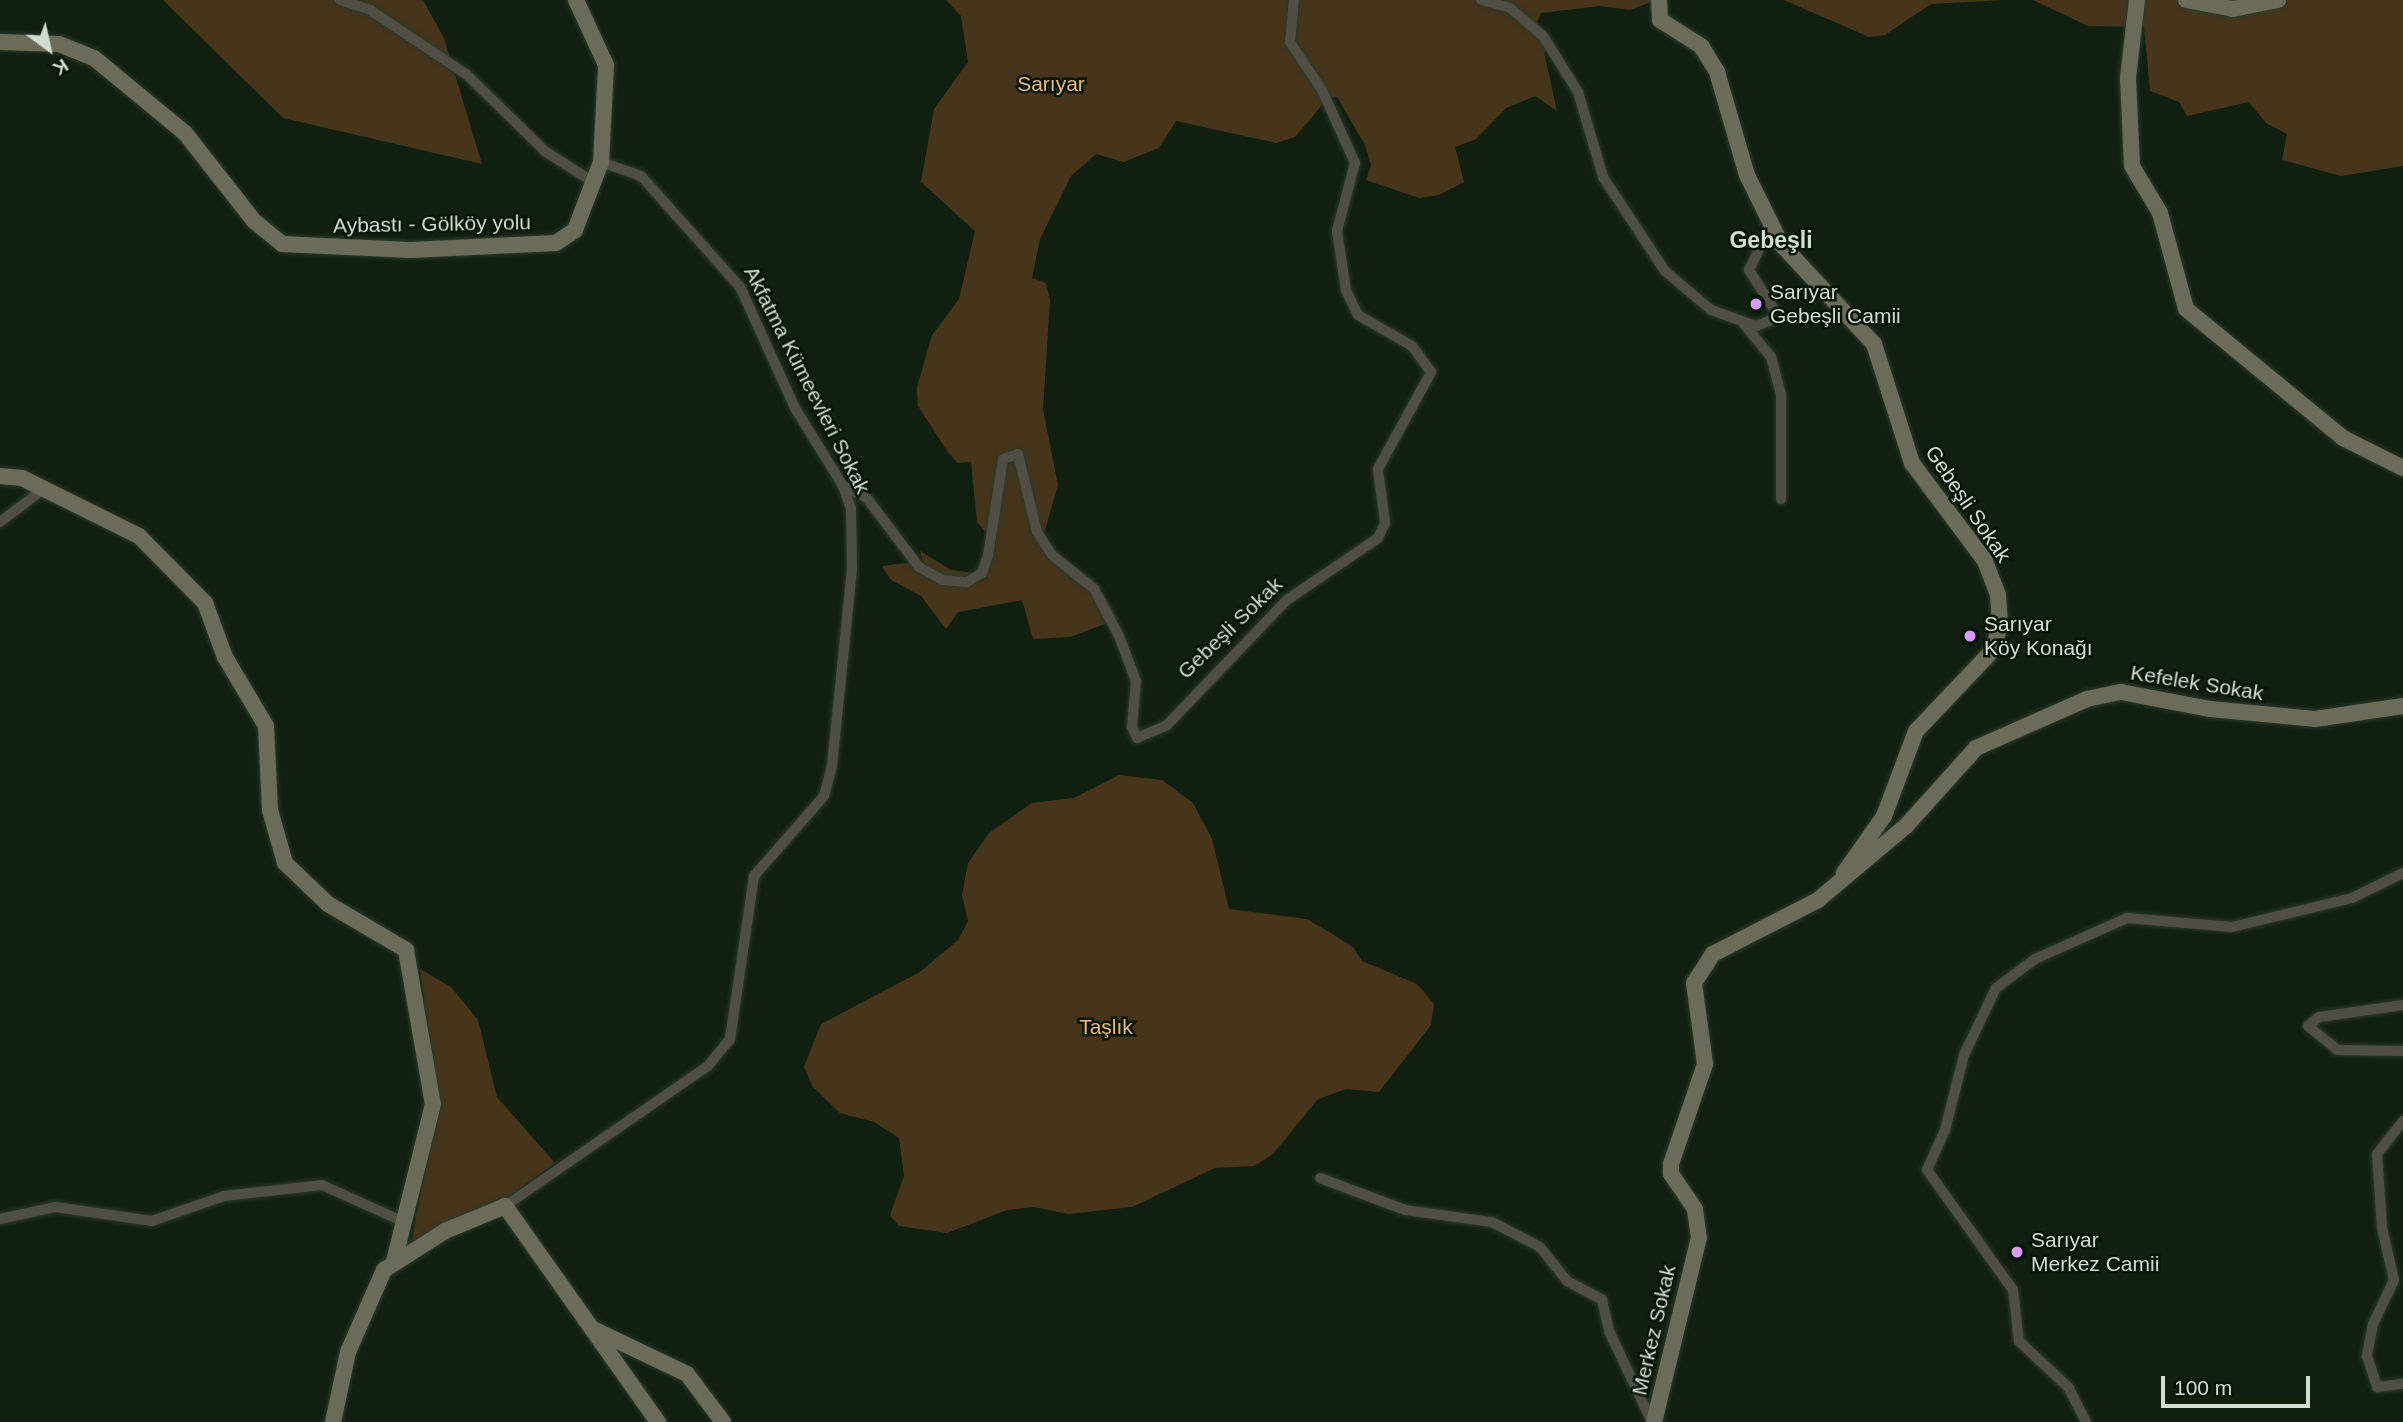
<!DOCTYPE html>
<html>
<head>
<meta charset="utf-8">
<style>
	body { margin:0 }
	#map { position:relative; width:2403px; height:1422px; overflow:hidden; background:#101f0f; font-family:Helvetica,sans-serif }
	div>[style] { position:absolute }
	.green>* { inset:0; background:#47351b }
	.roads { filter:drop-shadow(0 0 2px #2b392a) drop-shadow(0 0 2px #2b392a) }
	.street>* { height:10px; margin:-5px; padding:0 5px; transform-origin:5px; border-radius:5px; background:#4e4e44 }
	.secondary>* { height:16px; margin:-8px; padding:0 8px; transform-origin:8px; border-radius:8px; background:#6b6b5a }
	.dots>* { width:19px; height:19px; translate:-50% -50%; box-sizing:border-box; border:4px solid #071606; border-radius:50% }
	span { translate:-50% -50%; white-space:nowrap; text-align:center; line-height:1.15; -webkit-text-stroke:5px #071606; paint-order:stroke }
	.park-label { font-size:21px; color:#e9ba7c }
	.street-label { font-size:21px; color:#d2dcd1 }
	.poi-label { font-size:21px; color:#d2dcd1 }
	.left { translate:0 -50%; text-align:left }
	.neighbourhood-label { font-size:23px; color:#cee2cb; font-weight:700 }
	.north { position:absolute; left:14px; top:14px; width:70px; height:70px; -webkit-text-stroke:5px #071606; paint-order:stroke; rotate:147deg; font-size:19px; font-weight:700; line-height:28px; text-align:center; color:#d2dcd1 }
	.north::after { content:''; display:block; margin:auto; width:24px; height:32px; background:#d2dcd1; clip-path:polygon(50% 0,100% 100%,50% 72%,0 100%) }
	.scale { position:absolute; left:2161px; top:1376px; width:149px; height:32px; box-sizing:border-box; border:4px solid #d2dcd1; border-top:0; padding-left:9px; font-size:21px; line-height:24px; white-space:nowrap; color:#d2dcd1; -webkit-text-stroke:5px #071606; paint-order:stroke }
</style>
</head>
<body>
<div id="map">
	<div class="green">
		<div style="clip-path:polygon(163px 0,423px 0,444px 38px,482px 164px,283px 118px)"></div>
		<div style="clip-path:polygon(946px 0,1651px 0,1651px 2px,1630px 10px,1599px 6px,1541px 13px,1537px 22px,1553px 44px,1544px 52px,1557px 111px,1535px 96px,1506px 108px,1476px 139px,1455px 147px,1464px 182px,1439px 195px,1419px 198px,1366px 180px,1371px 165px,1365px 145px,1337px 97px,1328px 98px,1295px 137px,1276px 143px,1176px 121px,1159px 148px,1124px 162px,1096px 154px,1071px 176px,1040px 239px,1032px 278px,1046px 283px,1050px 300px,1043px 409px,1058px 485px,1044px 534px,1057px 553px,1098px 584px,1118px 619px,1070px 637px,1033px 639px,1022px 600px,958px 612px,946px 629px,921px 596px,891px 580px,882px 566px,923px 561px,920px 551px,951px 570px,975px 573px,985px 568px,992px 539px,977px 522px,971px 462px,958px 463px,947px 451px,918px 406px,917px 387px,932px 335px,959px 299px,975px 231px,921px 182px,934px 109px,968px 62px,961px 16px)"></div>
		<div style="clip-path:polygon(1784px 0,2003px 0,1931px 4px,1885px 35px,1869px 37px)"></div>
		<div style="clip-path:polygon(2033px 0,2403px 0,2403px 166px,2341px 176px,2282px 160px,2287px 134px,2266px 123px,2249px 102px,2187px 116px,2179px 102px,2150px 91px,2144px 27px,2088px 26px)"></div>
		<div style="clip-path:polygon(1119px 775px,1162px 780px,1193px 803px,1212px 839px,1229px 909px,1307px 919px,1329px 932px,1353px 947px,1362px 961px,1417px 984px,1434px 1004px,1431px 1025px,1379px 1092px,1346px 1089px,1318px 1099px,1273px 1154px,1254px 1166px,1215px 1168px,1132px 1207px,1068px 1214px,1034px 1207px,1007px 1210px,947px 1233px,899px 1226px,890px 1215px,904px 1176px,899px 1138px,874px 1122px,840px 1113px,813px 1087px,804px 1067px,821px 1024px,920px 972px,958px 940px,968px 921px,962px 895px,968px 863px,989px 833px,1032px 803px,1074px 798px)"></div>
		<div style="clip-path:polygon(420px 969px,451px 987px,478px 1020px,497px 1097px,555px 1163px,501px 1202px,411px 1242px,439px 1103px)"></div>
	</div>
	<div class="roads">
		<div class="street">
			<div style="left:340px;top:0;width:32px;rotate:18deg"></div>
			<div style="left:370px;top:10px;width:115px;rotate:33.7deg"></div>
			<div style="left:466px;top:74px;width:112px;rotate:44.3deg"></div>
			<div style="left:546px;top:152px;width:58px;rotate:32.3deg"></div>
			<div style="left:1481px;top:0;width:30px;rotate:15deg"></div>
			<div style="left:1510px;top:8px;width:43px;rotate:40.3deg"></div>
			<div style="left:1543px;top:36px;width:66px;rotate:58deg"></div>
			<div style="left:1578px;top:92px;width:89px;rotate:73.6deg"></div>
			<div style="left:1603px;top:177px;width:113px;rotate:56.6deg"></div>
			<div style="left:1665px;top:271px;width:60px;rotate:40.3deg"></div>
			<div style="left:1711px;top:310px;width:48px;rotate:19.6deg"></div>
			<div style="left:1756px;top:326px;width:25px;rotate:-21deg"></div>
			<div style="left:1779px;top:317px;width:56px;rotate:-122.6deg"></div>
			<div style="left:1749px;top:270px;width:48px;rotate:-64deg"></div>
			<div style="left:1744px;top:324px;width:43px;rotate:50.7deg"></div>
			<div style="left:1771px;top:357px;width:39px;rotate:75deg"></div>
			<div style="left:1781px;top:395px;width:104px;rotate:90deg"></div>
			<div style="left:843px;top:486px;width:25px;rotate:26deg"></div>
			<div style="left:866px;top:497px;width:88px;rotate:52.9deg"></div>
			<div style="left:919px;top:567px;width:26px;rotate:29deg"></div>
			<div style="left:942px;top:580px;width:25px;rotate:5deg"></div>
			<div style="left:967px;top:582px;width:17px;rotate:-31deg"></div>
			<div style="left:982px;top:573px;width:18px;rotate:-71deg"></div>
			<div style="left:988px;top:556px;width:98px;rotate:-81.2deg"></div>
			<div style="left:1003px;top:459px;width:16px;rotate:-18deg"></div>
			<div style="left:1018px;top:454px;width:80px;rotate:76.3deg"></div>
			<div style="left:1037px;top:532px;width:27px;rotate:57deg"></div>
			<div style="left:1052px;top:555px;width:54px;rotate:39deg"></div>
			<div style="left:1094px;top:589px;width:53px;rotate:62deg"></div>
			<div style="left:1119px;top:636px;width:48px;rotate:69.3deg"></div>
			<div style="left:1136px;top:681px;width:46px;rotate:95deg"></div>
			<div style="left:1132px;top:727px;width:12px;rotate:66deg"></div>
			<div style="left:1137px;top:738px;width:33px;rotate:-23deg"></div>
			<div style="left:1167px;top:725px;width:173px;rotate:-46.2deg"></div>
			<div style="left:1287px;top:600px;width:110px;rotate:-34.3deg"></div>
			<div style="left:1378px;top:538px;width:17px;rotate:-65deg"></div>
			<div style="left:1385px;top:523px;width:54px;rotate:-97.4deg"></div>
			<div style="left:1378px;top:469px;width:111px;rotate:-61.3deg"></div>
			<div style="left:1431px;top:372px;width:32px;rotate:-126deg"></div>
			<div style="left:1412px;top:346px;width:62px;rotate:-150.1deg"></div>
			<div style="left:1358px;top:315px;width:28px;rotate:-116deg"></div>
			<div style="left:1346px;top:290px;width:60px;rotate:-98.7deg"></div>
			<div style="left:1337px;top:231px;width:70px;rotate:-75.2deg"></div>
			<div style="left:1355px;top:163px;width:80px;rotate:-114.3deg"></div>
			<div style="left:1322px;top:90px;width:58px;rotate:-123.7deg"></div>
			<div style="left:1290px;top:42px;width:42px;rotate:-84.6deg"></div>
			<div style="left:0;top:522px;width:56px;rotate:-37.1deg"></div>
			<div style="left:2403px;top:1005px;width:85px;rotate:171.9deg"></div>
			<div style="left:2319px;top:1017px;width:14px;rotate:141deg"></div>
			<div style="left:2308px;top:1026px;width:38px;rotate:39deg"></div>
			<div style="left:2338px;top:1050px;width:65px;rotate:0.9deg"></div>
			<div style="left:2403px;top:1121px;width:42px;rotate:128.2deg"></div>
			<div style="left:2377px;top:1154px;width:74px;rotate:86.1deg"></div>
			<div style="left:2382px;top:1228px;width:53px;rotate:77deg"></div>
			<div style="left:2394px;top:1280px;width:49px;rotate:115.5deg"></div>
			<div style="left:2373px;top:1324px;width:33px;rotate:101deg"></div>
			<div style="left:2367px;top:1356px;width:33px;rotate:72deg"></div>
			<div style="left:2377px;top:1387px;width:26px;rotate:-7deg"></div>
			<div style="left:1320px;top:1178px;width:91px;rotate:20.6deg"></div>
			<div style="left:1405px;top:1210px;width:88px;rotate:7.9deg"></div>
			<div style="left:1492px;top:1222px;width:54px;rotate:27.5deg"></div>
			<div style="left:1540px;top:1247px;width:43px;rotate:51.5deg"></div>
			<div style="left:1567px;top:1281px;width:40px;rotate:28deg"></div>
			<div style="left:1602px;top:1300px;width:32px;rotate:77deg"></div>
			<div style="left:1609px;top:1331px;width:101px;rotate:64.7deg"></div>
			<div style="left:505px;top:1206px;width:247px;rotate:-34.6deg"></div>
			<div style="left:708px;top:1066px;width:35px;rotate:-51deg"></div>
			<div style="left:730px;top:1039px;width:165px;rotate:-81.6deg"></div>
			<div style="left:754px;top:876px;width:106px;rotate:-48.8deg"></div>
			<div style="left:824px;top:796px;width:31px;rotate:-75deg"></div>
			<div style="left:832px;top:766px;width:199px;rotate:-84.2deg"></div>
			<div style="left:852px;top:568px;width:59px;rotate:-91deg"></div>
			<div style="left:851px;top:509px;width:24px;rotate:-109deg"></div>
			<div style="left:843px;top:486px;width:92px;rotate:-121.6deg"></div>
			<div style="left:795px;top:408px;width:133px;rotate:-114.4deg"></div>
			<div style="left:740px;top:287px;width:149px;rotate:-131.7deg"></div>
			<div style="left:641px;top:176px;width:42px;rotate:-160.7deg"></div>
			<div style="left:0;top:1219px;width:56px;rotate:-12.3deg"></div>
			<div style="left:55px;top:1207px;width:98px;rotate:8.2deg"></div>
			<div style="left:152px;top:1221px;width:76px;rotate:-19.1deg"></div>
			<div style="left:224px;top:1196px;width:99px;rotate:-6.4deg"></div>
			<div style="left:322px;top:1185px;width:90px;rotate:24.3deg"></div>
			<div style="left:2086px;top:1422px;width:38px;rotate:-117deg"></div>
			<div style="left:2069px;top:1388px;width:69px;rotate:-136.8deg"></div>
			<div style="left:2019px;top:1341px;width:51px;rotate:-96.7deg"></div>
			<div style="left:2013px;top:1290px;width:148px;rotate:-125.6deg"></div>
			<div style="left:1927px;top:1170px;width:44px;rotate:-65.8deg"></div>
			<div style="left:1945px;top:1130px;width:77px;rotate:-75.8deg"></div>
			<div style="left:1964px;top:1055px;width:74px;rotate:-64.5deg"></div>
			<div style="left:1996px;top:988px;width:49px;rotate:-36.6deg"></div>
			<div style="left:2035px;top:959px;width:101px;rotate:-24deg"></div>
			<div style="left:2127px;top:918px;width:105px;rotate:4.9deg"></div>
			<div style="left:2232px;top:927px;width:123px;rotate:-13.6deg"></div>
			<div style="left:2352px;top:898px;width:57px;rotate:-26.1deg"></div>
		</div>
		<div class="secondary">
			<div style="left:1659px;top:0;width:20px;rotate:87deg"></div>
			<div style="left:1660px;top:20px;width:49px;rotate:32.4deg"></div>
			<div style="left:1701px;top:46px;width:31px;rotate:58deg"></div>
			<div style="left:1717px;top:72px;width:107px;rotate:73.8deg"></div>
			<div style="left:1747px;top:175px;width:77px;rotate:63.8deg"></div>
			<div style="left:1781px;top:244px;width:137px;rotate:47.1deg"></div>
			<div style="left:1874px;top:344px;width:125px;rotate:72.3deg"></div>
			<div style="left:1912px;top:463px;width:122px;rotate:53.3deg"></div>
			<div style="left:1985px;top:561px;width:36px;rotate:69deg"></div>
			<div style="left:1998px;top:595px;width:29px;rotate:86deg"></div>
			<div style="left:2000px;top:624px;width:27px;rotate:105deg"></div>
			<div style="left:1993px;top:650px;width:112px;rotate:133.5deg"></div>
			<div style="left:1916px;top:731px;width:91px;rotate:110.6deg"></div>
			<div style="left:1884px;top:816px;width:70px;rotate:125.1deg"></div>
			<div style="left:2137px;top:0;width:79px;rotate:96.6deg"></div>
			<div style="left:2128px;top:78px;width:88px;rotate:87.4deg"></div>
			<div style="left:2132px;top:166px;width:55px;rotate:59.2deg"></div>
			<div style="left:2160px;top:213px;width:99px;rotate:74.8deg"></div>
			<div style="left:2186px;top:309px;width:203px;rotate:39.4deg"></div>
			<div style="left:2343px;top:438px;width:67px;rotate:26.6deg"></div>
			<div style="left:2186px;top:0;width:48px;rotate:10.8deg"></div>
			<div style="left:2233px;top:9px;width:46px;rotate:-11.3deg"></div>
			<div style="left:0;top:42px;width:59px;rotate:1.9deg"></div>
			<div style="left:59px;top:44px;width:38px;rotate:22deg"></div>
			<div style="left:94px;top:58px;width:118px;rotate:39.5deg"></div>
			<div style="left:185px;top:133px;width:112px;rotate:51.9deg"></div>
			<div style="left:254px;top:221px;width:36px;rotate:39deg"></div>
			<div style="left:282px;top:244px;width:129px;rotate:2.7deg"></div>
			<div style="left:411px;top:250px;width:145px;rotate:-2.8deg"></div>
			<div style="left:556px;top:243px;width:23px;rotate:-34deg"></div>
			<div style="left:575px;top:230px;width:73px;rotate:-69.1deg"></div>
			<div style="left:601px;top:162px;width:97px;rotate:-87deg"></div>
			<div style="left:606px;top:65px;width:72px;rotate:-114.8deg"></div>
			<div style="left:0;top:476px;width:22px;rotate:5deg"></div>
			<div style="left:22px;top:478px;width:131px;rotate:26.4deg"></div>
			<div style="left:139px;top:536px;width:94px;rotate:45.4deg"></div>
			<div style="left:205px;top:603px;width:58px;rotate:69.7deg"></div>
			<div style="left:225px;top:657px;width:80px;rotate:59.3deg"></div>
			<div style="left:266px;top:726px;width:84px;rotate:87.3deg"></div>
			<div style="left:270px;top:810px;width:55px;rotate:74.2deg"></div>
			<div style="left:285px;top:863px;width:59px;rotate:43.6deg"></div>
			<div style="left:328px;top:904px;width:91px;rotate:30.5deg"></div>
			<div style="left:406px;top:950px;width:156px;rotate:80.1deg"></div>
			<div style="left:433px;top:1104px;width:163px;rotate:103.9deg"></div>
			<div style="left:595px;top:1330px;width:102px;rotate:25.6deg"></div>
			<div style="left:687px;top:1374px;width:60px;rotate:53.1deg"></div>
			<div style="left:333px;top:1422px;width:72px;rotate:-77.9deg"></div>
			<div style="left:348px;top:1352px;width:90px;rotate:-66.3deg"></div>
			<div style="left:384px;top:1270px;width:72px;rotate:-32.6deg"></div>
			<div style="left:445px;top:1231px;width:65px;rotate:-22.6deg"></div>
			<div style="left:505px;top:1206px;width:265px;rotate:54.7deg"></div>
			<div style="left:1654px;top:1422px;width:189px;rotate:-76.3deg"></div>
			<div style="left:1699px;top:1238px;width:29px;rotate:-98deg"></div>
			<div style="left:1695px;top:1209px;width:42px;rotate:-124.4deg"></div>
			<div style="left:1671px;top:1174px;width:10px;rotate:-90deg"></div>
			<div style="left:1671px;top:1164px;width:106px;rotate:-71.2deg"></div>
			<div style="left:1705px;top:1064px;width:82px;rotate:-97.7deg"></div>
			<div style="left:1694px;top:983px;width:35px;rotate:-57deg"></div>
			<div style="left:1713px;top:954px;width:118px;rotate:-27.2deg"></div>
			<div style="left:1818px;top:900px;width:116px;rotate:-40.1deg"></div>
			<div style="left:1907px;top:825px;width:103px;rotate:-48.1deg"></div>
			<div style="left:1976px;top:748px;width:121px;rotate:-23.8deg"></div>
			<div style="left:2087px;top:699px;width:35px;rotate:-12deg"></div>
			<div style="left:2121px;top:692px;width:91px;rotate:10.8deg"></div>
			<div style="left:2210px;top:709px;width:105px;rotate:5.4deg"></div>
			<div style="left:2315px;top:719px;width:89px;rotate:-8.4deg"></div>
		</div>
	</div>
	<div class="dots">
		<div style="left:1756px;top:304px;background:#d89af8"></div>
		<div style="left:1970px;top:636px;background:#d89af8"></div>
		<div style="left:2017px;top:1252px;background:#d89af8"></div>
	</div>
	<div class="park-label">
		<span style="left:1051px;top:84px">Sarıyar</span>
		<span style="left:1106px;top:1027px">Taşlık</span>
	</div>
	<div class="street-label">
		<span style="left:432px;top:224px;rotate:-1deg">Aybastı - Gölköy yolu</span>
		<span style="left:807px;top:380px;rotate:63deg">Akfatma Kümeevleri Sokak</span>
		<span style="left:1968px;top:504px;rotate:56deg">Gebeşli Sokak</span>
		<span style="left:1230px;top:628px;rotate:-44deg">Gebeşli Sokak</span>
		<span style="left:2197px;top:683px;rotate:9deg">Kefelek Sokak</span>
		<span style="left:1654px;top:1330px;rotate:-77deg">Merkez Sokak</span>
	</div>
	<div class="poi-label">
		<span class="left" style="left:1770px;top:304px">Sarıyar<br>Gebeşli Camii</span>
		<span class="left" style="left:1984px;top:636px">Sarıyar<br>Köy Konağı</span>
		<span class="left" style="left:2031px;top:1252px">Sarıyar<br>Merkez Camii</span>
	</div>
	<div class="neighbourhood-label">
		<span style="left:1771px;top:240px">Gebeşli</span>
	</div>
	<div class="north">K</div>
	<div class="scale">100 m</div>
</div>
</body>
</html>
